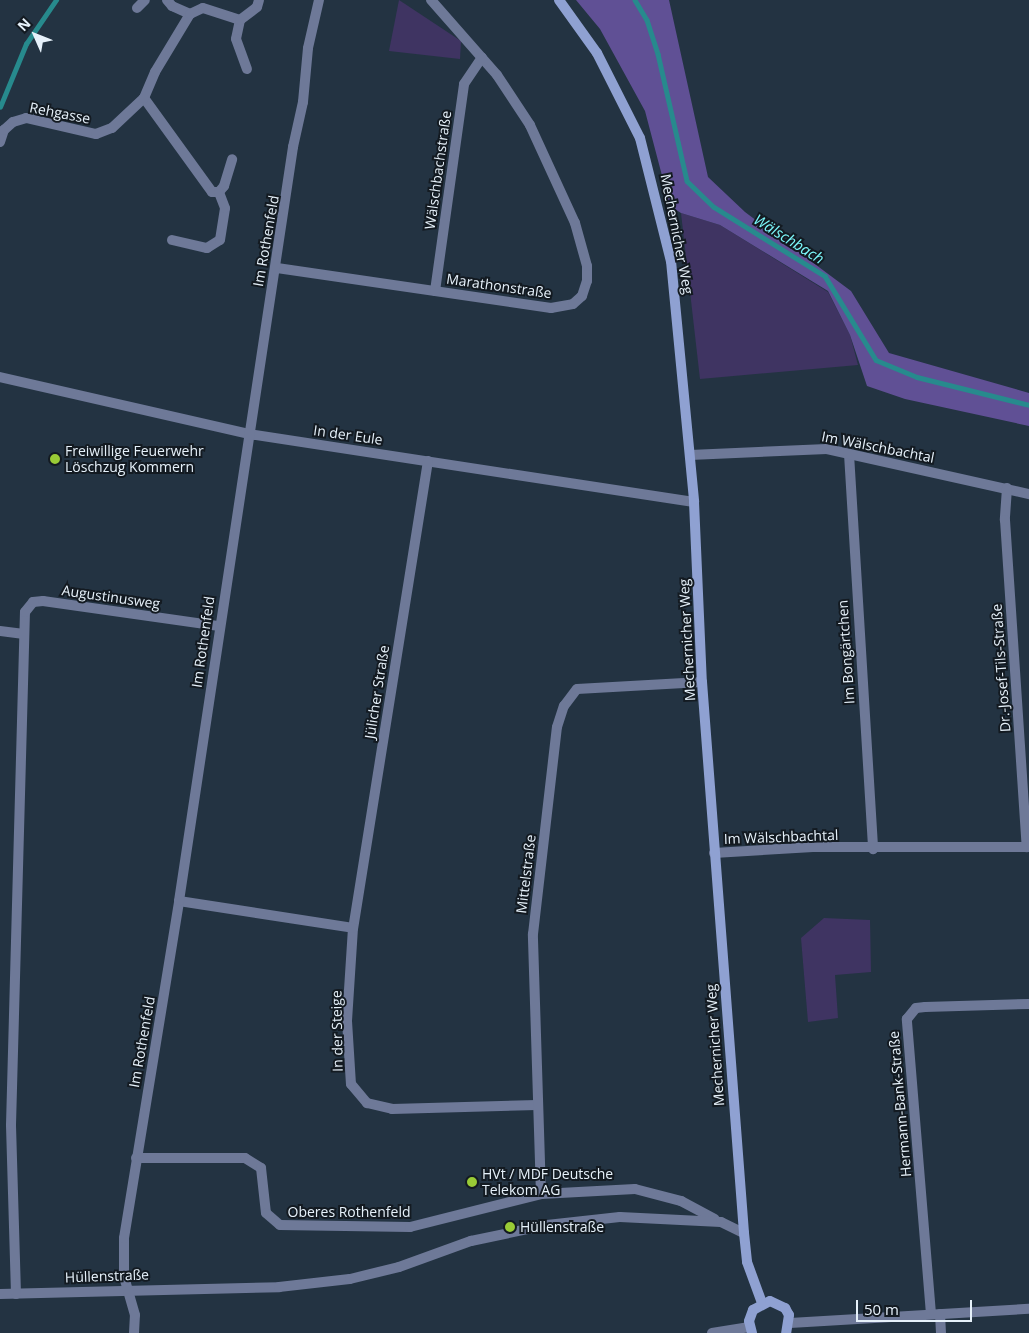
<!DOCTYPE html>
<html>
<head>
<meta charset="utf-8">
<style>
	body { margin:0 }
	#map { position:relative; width:1029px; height:1333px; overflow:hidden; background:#233342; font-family:"Open Sans",sans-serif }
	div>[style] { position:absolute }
	.green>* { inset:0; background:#3f3462 }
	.forest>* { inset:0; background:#605095 }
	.stream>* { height:4.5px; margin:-2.25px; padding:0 2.25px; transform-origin:2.25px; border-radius:2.25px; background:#278a8d }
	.street>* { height:10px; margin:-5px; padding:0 5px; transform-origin:5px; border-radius:5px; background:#6e7998 }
	.secondary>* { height:10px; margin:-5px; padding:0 5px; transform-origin:5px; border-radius:5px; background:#8fa1d2 }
	.dots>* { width:14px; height:14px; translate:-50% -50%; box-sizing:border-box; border:2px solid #131a21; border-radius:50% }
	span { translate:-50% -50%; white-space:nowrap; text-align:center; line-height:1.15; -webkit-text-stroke:4px #131a21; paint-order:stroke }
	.street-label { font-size:14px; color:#e6f1fa }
	.poi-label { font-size:14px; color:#e6f1fa }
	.left { translate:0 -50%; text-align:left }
	.water-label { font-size:15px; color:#7dfafd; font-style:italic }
	.north { position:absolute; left:10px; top:10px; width:50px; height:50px; -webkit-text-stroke:4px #131a21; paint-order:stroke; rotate:314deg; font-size:14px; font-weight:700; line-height:20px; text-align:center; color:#e6f1fa }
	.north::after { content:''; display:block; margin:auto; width:18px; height:22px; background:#e6f1fa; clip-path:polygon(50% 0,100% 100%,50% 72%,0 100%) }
	.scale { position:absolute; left:856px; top:1300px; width:116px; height:22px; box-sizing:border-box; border:2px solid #e6f1fa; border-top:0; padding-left:6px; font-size:15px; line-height:18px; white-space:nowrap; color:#e6f1fa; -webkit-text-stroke:4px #131a21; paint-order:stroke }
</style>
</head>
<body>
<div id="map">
	<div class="green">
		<div style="clip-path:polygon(399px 0,461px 41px,460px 59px,389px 51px)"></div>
		<div style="clip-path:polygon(681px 213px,720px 225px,828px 292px,850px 335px,858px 365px,700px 379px)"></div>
		<div style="clip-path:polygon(824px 918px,870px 920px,871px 972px,835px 975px,838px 1018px,808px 1022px,801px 938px)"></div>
	</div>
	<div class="forest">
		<div style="clip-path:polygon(576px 0,669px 0,708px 177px,745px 212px,851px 291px,889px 353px,1029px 393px,1029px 426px,905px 399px,867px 386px,850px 335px,828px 291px,720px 225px,681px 213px,670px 206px,645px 111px,600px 29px)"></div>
	</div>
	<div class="stream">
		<div style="left:635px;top:0;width:23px;rotate:59deg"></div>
		<div style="left:647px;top:20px;width:36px;rotate:72deg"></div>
		<div style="left:658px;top:54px;width:130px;rotate:77.1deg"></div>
		<div style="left:687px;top:181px;width:37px;rotate:44deg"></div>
		<div style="left:714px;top:207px;width:131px;rotate:31.9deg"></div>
		<div style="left:825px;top:276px;width:98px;rotate:58.7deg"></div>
		<div style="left:876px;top:360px;width:44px;rotate:22.5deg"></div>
		<div style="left:917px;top:377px;width:115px;rotate:14deg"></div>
		<div style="left:0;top:107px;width:68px;rotate:-67.6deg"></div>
		<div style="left:26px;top:44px;width:53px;rotate:-55.7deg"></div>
	</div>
	<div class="street">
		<div style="left:167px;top:0;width:8px;rotate:50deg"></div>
		<div style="left:172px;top:6px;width:20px;rotate:24deg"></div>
		<div style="left:137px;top:8px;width:11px;rotate:-45deg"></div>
		<div style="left:240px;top:20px;width:19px;rotate:102deg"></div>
		<div style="left:236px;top:39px;width:32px;rotate:70deg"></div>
		<div style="left:144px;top:98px;width:116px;rotate:54.1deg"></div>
		<div style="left:212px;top:192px;width:7px"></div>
		<div style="left:219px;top:192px;width:8px;rotate:-50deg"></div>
		<div style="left:224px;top:186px;width:28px;rotate:-73deg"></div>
		<div style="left:0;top:142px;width:13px;rotate:-72deg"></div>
		<div style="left:4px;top:130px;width:12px;rotate:-42deg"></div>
		<div style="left:13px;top:122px;width:14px;rotate:-17deg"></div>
		<div style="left:26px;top:118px;width:72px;rotate:12.9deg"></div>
		<div style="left:96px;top:134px;width:17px;rotate:-21deg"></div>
		<div style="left:112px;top:128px;width:44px;rotate:-43.2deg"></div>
		<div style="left:144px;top:98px;width:28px;rotate:-67deg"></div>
		<div style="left:155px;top:72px;width:68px;rotate:-58.9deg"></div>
		<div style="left:190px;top:14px;width:14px;rotate:-25deg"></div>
		<div style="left:203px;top:8px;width:39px;rotate:18deg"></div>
		<div style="left:240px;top:20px;width:21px;rotate:-37deg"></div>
		<div style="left:257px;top:7px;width:7px;rotate:-74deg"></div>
		<div style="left:172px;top:240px;width:36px;rotate:13deg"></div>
		<div style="left:207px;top:248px;width:15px;rotate:-32deg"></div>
		<div style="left:220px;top:240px;width:32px;rotate:-81deg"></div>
		<div style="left:225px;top:208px;width:17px;rotate:-111deg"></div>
		<div style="left:277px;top:268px;width:277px;rotate:8.3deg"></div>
		<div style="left:551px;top:308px;width:22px;rotate:-10deg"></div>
		<div style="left:573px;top:304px;width:12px;rotate:-42deg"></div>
		<div style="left:582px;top:296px;width:16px;rotate:-72deg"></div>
		<div style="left:587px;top:281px;width:15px;rotate:-90deg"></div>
		<div style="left:587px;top:266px;width:45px;rotate:-105.6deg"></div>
		<div style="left:575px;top:223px;width:108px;rotate:-114.7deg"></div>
		<div style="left:530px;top:125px;width:60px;rotate:-123.4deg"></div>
		<div style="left:497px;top:75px;width:100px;rotate:-131.3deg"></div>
		<div style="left:435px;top:291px;width:209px;rotate:-82deg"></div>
		<div style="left:464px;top:84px;width:32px;rotate:-56deg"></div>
		<div style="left:0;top:377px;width:255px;rotate:12.9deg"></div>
		<div style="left:249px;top:434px;width:450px;rotate:8.7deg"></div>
		<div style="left:849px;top:454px;width:396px;rotate:86.5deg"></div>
		<div style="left:690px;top:455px;width:137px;rotate:-2.5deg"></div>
		<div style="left:827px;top:449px;width:207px;rotate:12.6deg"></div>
		<div style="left:428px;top:461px;width:473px;rotate:99.1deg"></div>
		<div style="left:353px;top:928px;width:93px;rotate:93.7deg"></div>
		<div style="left:347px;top:1021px;width:63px;rotate:86.4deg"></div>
		<div style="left:351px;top:1084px;width:25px;rotate:50deg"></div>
		<div style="left:367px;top:1103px;width:26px;rotate:13deg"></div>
		<div style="left:392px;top:1109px;width:145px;rotate:-1.6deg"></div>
		<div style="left:1007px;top:488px;width:32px;rotate:94deg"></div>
		<div style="left:1005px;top:520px;width:328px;rotate:86.2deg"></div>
		<div style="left:0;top:631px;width:24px;rotate:7deg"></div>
		<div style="left:714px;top:853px;width:99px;rotate:-3.5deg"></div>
		<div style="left:813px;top:847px;width:216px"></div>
		<div style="left:179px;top:901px;width:176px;rotate:8.8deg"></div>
		<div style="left:136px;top:1158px;width:109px"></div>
		<div style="left:245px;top:1158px;width:19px;rotate:32deg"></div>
		<div style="left:261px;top:1168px;width:45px;rotate:83.7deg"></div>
		<div style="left:266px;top:1213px;width:18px;rotate:41deg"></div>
		<div style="left:280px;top:1225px;width:130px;rotate:0.9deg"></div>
		<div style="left:410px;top:1227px;width:135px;rotate:-14.1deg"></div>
		<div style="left:541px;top:1194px;width:94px;rotate:-3deg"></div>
		<div style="left:635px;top:1189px;width:48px;rotate:14.6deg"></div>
		<div style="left:681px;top:1201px;width:38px;rotate:28deg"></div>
		<div style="left:541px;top:1194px;width:260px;rotate:-91.8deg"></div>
		<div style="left:533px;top:934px;width:208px;rotate:-83.4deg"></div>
		<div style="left:557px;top:727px;width:22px;rotate:-72deg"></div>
		<div style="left:564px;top:706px;width:21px;rotate:-53deg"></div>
		<div style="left:577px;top:689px;width:125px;rotate:-3.2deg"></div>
		<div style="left:0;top:1294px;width:279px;rotate:-1.4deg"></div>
		<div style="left:279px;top:1287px;width:71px;rotate:-6.4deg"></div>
		<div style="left:350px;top:1279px;width:50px;rotate:-13.8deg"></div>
		<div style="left:399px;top:1267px;width:77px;rotate:-19.9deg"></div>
		<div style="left:471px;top:1241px;width:78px;rotate:-11.9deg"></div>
		<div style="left:547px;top:1225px;width:73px;rotate:-6.3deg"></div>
		<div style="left:620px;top:1217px;width:101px;rotate:2.8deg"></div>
		<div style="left:721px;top:1222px;width:25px;rotate:26deg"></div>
		<div style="left:16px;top:1294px;width:169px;rotate:-91.7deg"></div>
		<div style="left:11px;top:1125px;width:513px;rotate:-88.44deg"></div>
		<div style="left:25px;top:612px;width:13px;rotate:-51deg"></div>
		<div style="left:33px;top:602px;width:10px;rotate:-6deg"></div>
		<div style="left:43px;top:601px;width:178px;rotate:8.1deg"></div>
		<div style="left:931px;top:1314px;width:296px;rotate:-94.7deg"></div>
		<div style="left:907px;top:1019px;width:14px;rotate:-51deg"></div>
		<div style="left:916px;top:1008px;width:9px;rotate:-6deg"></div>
		<div style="left:925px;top:1007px;width:104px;rotate:-1.7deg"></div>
		<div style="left:940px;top:1314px;width:19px;rotate:87deg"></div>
		<div style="left:790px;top:1323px;width:239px;rotate:-3.4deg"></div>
		<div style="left:134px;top:1333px;width:18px;rotate:-87deg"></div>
		<div style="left:135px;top:1315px;width:40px;rotate:-106deg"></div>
		<div style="left:124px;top:1277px;width:39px;rotate:-90deg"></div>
		<div style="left:124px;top:1238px;width:341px;rotate:-80.7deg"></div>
		<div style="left:179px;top:901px;width:763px;rotate:-81.4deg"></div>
		<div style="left:293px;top:147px;width:46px;rotate:-77.5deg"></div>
		<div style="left:303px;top:102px;width:54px;rotate:-84.7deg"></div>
		<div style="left:308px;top:48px;width:49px;rotate:-77.1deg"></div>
		<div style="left:712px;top:1333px;width:38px;rotate:-9deg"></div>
	</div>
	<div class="secondary">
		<div style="left:559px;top:0;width:65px;rotate:54.4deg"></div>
		<div style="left:597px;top:53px;width:95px;rotate:63.2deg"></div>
		<div style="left:640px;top:138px;width:127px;rotate:75.9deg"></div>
		<div style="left:671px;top:261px;width:242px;rotate:84.5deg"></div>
		<div style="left:694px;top:502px;width:180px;rotate:87.5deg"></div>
		<div style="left:702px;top:682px;width:553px;rotate:85.64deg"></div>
		<div style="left:744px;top:1233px;width:29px;rotate:84deg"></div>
		<div style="left:747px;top:1262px;width:44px;rotate:69.9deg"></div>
		<div style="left:752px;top:1333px;width:12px;rotate:-104deg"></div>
		<div style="left:749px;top:1321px;width:12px;rotate:-70deg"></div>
		<div style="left:753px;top:1310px;width:19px;rotate:-28deg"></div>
		<div style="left:770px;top:1301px;width:17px;rotate:25deg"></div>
		<div style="left:785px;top:1308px;width:8px;rotate:60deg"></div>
		<div style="left:789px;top:1315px;width:18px;rotate:99deg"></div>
	</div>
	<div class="dots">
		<div style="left:55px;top:459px;background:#99cb36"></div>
		<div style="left:472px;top:1182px;background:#99cb36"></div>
		<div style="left:510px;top:1227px;background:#99cb36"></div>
	</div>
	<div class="street-label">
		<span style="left:60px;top:113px;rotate:11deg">Rehgasse</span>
		<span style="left:438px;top:170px;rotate:-82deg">Wälschbachstraße</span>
		<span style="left:677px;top:234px;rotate:79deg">Mechernicher Weg</span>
		<span style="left:266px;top:241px;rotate:-80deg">Im Rothenfeld</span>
		<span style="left:499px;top:286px;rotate:8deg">Marathonstraße</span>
		<span style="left:348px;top:435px;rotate:8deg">In der Eule</span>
		<span style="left:878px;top:447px;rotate:11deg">Im Wälschbachtal</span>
		<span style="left:111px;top:597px;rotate:8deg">Augustinusweg</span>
		<span style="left:687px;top:640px;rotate:-93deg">Mechernicher Weg</span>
		<span style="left:203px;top:642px;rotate:-82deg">Im Rothenfeld</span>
		<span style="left:846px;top:652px;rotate:-94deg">Im Bongärtchen</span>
		<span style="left:1001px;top:668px;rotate:-94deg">Dr.-Josef-Tils-Straße</span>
		<span style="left:377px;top:692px;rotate:-81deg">Jülicher Straße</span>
		<span style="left:781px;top:837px;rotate:-2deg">Im Wälschbachtal</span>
		<span style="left:526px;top:874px;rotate:-83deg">Mittelstraße</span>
		<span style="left:337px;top:1031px;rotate:-91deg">In der Steige</span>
		<span style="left:142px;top:1042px;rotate:-80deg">Im Rothenfeld</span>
		<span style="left:715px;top:1045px;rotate:-94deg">Mechernicher Weg</span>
		<span style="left:900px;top:1104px;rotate:-95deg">Hermann-Bank-Straße</span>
		<span style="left:349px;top:1212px">Oberes Rothenfeld</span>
		<span style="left:107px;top:1276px;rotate:-2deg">Hüllenstraße</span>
	</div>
	<div class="poi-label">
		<span class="left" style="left:65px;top:459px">Freiwillige Feuerwehr<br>Löschzug Kommern</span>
		<span class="left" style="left:482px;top:1182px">HVt / MDF Deutsche<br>Telekom AG</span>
		<span class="left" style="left:520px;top:1227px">Hüllenstraße</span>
	</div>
	<div class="water-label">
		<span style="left:789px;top:239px;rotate:32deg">Wälschbach</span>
	</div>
	<div class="north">N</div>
	<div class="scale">50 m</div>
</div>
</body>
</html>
